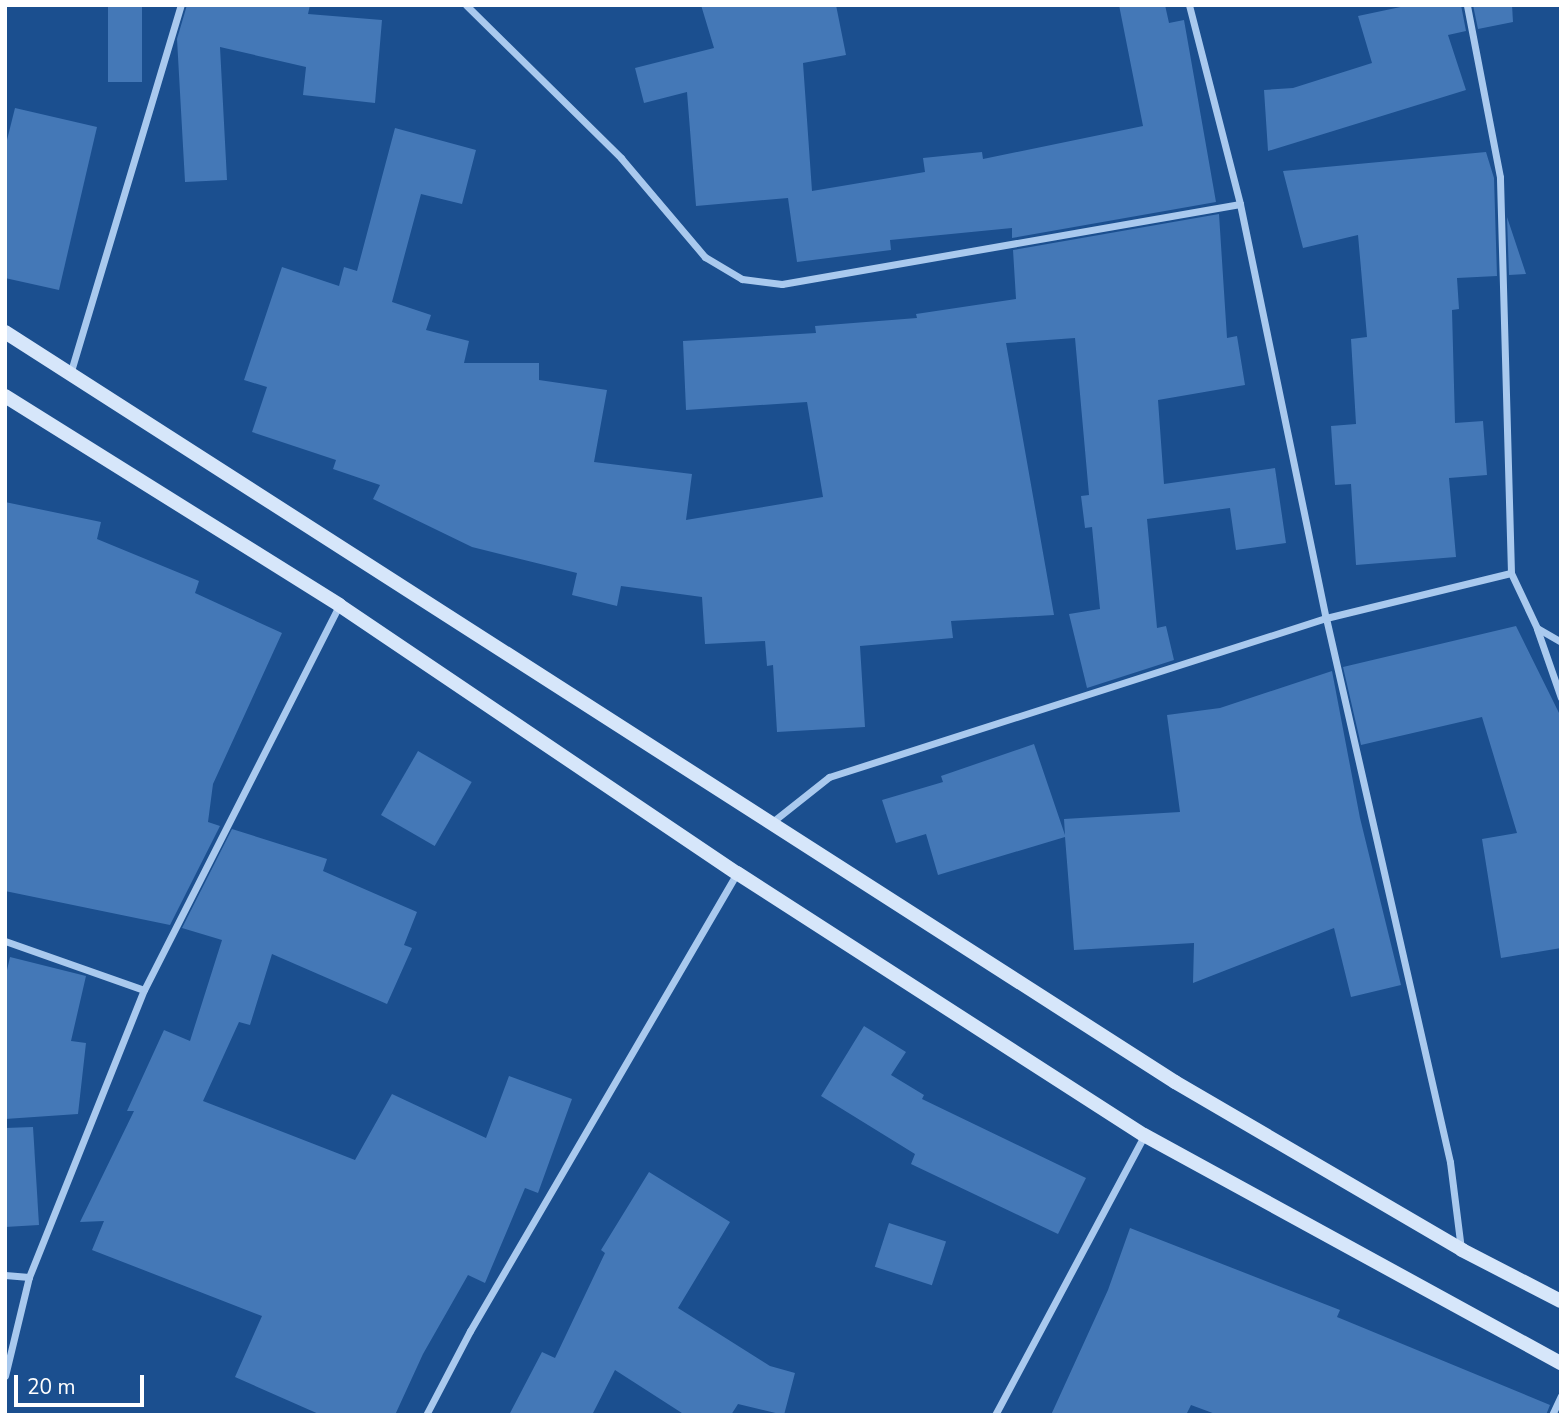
<!DOCTYPE html>
<html>
<head>
<meta charset="utf-8">
<style>
	body { margin:0 }
	#map { position:relative; width:1566px; height:1420px; overflow:hidden; background:#1b4f8f; font-family:"Nunito Sans",sans-serif }
	div>[style] { position:absolute }
	.building>* { inset:0; background:#4478b7; transform-origin:0 0 }
	.minor>* { height:7px; margin:-3.5px; padding:0 3.5px; transform-origin:3.5px; border-radius:3.5px; background:#a9c9ee }
	.secondary>* { height:14px; margin:-7px; padding:0 7px; transform-origin:7px; border-radius:7px; background:#d6e6fa }
	span { translate:-50% -50%; white-space:nowrap; text-align:center; line-height:1.15; -webkit-text-stroke:6px #1b4f8f; paint-order:stroke }
	.frame { position:absolute; inset:0; border:7px solid #fff; pointer-events:none }
	.scale { position:absolute; left:14px; top:1375px; width:130px; height:32px; box-sizing:border-box; border:4px solid #fff; border-top:0; padding-left:9px; font-size:21px; line-height:24px; white-space:nowrap; color:#fff; -webkit-text-stroke:5px #1b4f8f; paint-order:stroke }
</style>
</head>
<body>
<div id="map">
	<div class="building">
		<div style="left:108px;top:5px;width:34px;height:77px"></div>
		<div style="clip-path:polygon(187px 5px,310px 5px,308px 14px,382px 20px,375px 103px,303px 95px,306px 67px,220px 47px,227px 180px,185px 182px,177px 39px)"></div>
		<div style="clip-path:polygon(701px 5px,836px 5px,846px 55px,803px 63px,812px 191px,925px 172px,923px 158px,982px 152px,983px 159px,1143px 126px,1119px 5px,1165px 5px,1169px 23px,1184px 20px,1216px 202px,1012px 238px,1012px 228px,890px 240px,891px 250px,797px 262px,788px 198px,696px 206px,687px 92px,644px 103px,635px 68px,714px 48px)"></div>
		<div style="clip-path:polygon(1410px 5px,1461px 5px,1466px 31px,1448px 35px,1466px 90px,1268px 151px,1264px 90px,1293px 88px,1372px 63px,1358px 16px)"></div>
		<div style="clip-path:polygon(1473px 5px,1512px 5px,1513px 22px,1478px 29px)"></div>
		<div style="clip-path:polygon(15px 108px,97px 127px,59px 290px,5px 278px,5px 148px)"></div>
		<div style="clip-path:polygon(395px 128px,476px 150px,462px 204px,421px 194px,392px 302px,431px 315px,426px 330px,469px 341px,464px 363px,539px 363px,539px 380px,607px 390px,594px 462px,692px 474px,686px 520px,823px 497px,807px 402px,686px 410px,683px 341px,816px 333px,815px 326px,917px 318px,916px 314px,1016px 299px,1013px 250px,1219px 214px,1227px 338px,1237px 336px,1245px 385px,1158px 400px,1164px 484px,1275px 468px,1286px 543px,1236px 550px,1230px 508px,1147px 519px,1157px 628px,1166px 626px,1174px 660px,1087px 688px,1069px 614px,1100px 609px,1092px 527px,1085px 528px,1081px 496px,1089px 495px,1075px 338px,1006px 343px,1054px 615px,951px 621px,953px 638px,860px 646px,865px 727px,777px 732px,773px 665px,767px 666px,765px 641px,705px 644px,702px 597px,621px 586px,617px 606px,572px 595px,577px 573px,472px 547px,373px 499px,380px 485px,333px 469px,336px 460px,252px 432px,267px 387px,244px 380px,282px 267px,339px 286px,344px 267px,357px 271px)"></div>
		<div style="clip-path:polygon(1486px 152px,1494px 178px,1497px 276px,1457px 278px,1459px 309px,1452px 310px,1455px 423px,1483px 421px,1487px 475px,1449px 478px,1456px 557px,1356px 565px,1351px 484px,1335px 485px,1331px 426px,1356px 424px,1351px 339px,1367px 337px,1358px 235px,1303px 248px,1283px 171px)"></div>
		<div style="clip-path:polygon(1507px 217px,1526px 274px,1509px 275px)"></div>
		<div style="clip-path:polygon(5px 502px,101px 522px,97px 539px,199px 581px,195px 593px,282px 633px,213px 784px,208px 822px,220px 826px,170px 925px,5px 891px)"></div>
		<div style="clip-path:polygon(1516px 626px,1561px 717px,1561px 948px,1501px 958px,1482px 839px,1517px 833px,1482px 717px,1361px 745px,1343px 667px)"></div>
		<div style="clip-path:polygon(1332px 671px,1360px 818px,1401px 985px,1351px 997px,1334px 928px,1193px 983px,1194px 943px,1074px 950px,1065px 837px,938px 875px,926px 834px,896px 843px,882px 800px,943px 782px,941px 776px,1034px 744px,1065px 835px,1064px 819px,1180px 812px,1167px 715px,1220px 708px)"></div>
		<div style="left:418px;top:751px;width:62px;height:74px;rotate:30deg"></div>
		<div style="clip-path:polygon(232px 829px,327px 859px,323px 871px,417px 912px,404px 945px,412px 948px,387px 1004px,272px 954px,250px 1025px,239px 1022px,203px 1101px,355px 1160px,392px 1094px,486px 1138px,509px 1076px,572px 1099px,538px 1193px,525px 1188px,485px 1283px,468px 1275px,423px 1354px,395px 1415px,321px 1415px,235px 1377px,262px 1316px,92px 1250px,104px 1221px,80px 1222px,134px 1111px,127px 1111px,164px 1030px,190px 1041px,222px 940px,182px 928px)"></div>
		<div style="clip-path:polygon(10px 957px,86px 976px,71px 1041px,86px 1043px,78px 1114px,5px 1119px,5px 979px)"></div>
		<div style="clip-path:polygon(864px 1026px,906px 1052px,891px 1075px,924px 1095px,922px 1099px,1086px 1178px,1058px 1234px,911px 1164px,915px 1154px,821px 1096px)"></div>
		<div style="clip-path:polygon(33px 1127px,39px 1225px,5px 1227px,5px 1128px)"></div>
		<div style="clip-path:polygon(649px 1172px,730px 1222px,678px 1308px,770px 1366px,795px 1373px,784px 1415px,738px 1404px,731px 1415px,685px 1415px,615px 1370px,592px 1415px,509px 1415px,542px 1352px,555px 1358px,605px 1253px,601px 1250px)"></div>
		<div style="left:889px;top:1223px;width:60px;height:46px;rotate:18deg"></div>
		<div style="clip-path:polygon(1130px 1228px,1340px 1310px,1337px 1317px,1550px 1405px,1546px 1415px,1218px 1415px,1191px 1405px,1186px 1415px,1051px 1415px,1108px 1290px)"></div>
	</div>
	<div class="minor">
		<div style="left:466px;top:5px;width:218px;rotate:44.6deg"></div>
		<div style="left:621px;top:158px;width:130px;rotate:49.7deg"></div>
		<div style="left:705px;top:257px;width:43px;rotate:30.7deg"></div>
		<div style="left:742px;top:279px;width:40px;rotate:7.1deg"></div>
		<div style="left:782px;top:284px;width:465px;rotate:-9.9deg"></div>
		<div style="left:1189px;top:5px;width:205px;rotate:75.6deg"></div>
		<div style="left:1240px;top:204px;width:423px;rotate:78.3deg"></div>
		<div style="left:1326px;top:618px;width:558px;rotate:77.16deg"></div>
		<div style="left:1450px;top:1162px;width:88px;rotate:82.8deg"></div>
		<div style="left:71px;top:371px;width:382px;rotate:-73.3deg"></div>
		<div style="left:1511px;top:573px;width:61px;rotate:64.7deg"></div>
		<div style="left:1537px;top:628px;width:28px;rotate:30deg"></div>
		<div style="left:1537px;top:629px;width:73px;rotate:70.8deg"></div>
		<div style="left:771px;top:823px;width:74px;rotate:-38.4deg"></div>
		<div style="left:829px;top:777px;width:522px;rotate:-17.74deg"></div>
		<div style="left:1326px;top:618px;width:190px;rotate:-13.7deg"></div>
		<div style="left:1511px;top:573px;width:396px;rotate:-91.6deg"></div>
		<div style="left:1500px;top:177px;width:175px;rotate:-100.9deg"></div>
		<div style="left:5px;top:941px;width:147px;rotate:19.4deg"></div>
		<div style="left:5px;top:1275px;width:24px;rotate:5deg"></div>
		<div style="left:5px;top:1376px;width:102px;rotate:-76.4deg"></div>
		<div style="left:29px;top:1277px;width:309px;rotate:-68.2deg"></div>
		<div style="left:144px;top:990px;width:432px;rotate:-63.1deg"></div>
		<div style="left:426px;top:1415px;width:95px;rotate:-62.4deg"></div>
		<div style="left:470px;top:1331px;width:530px;rotate:-59.76deg"></div>
		<div style="left:995px;top:1415px;width:316px;rotate:-61.9deg"></div>
		<div style="left:1552px;top:1415px;width:21px;rotate:-65deg"></div>
	</div>
	<div class="secondary">
		<div style="left:5px;top:332px;width:1390px;rotate:32.66deg"></div>
		<div style="left:1175px;top:1082px;width:333px;rotate:30.3deg"></div>
		<div style="left:1462px;top:1250px;width:111px;rotate:27.3deg"></div>
		<div style="left:5px;top:396px;width:394px;rotate:32deg"></div>
		<div style="left:339px;top:605px;width:480px;rotate:34deg"></div>
		<div style="left:737px;top:873px;width:484px;rotate:32.8deg"></div>
		<div style="left:1144px;top:1135px;width:475px;rotate:28.7deg"></div>
	</div>
	<div class="frame"></div>
	<div class="scale">20 m</div>
</div>
</body>
</html>
